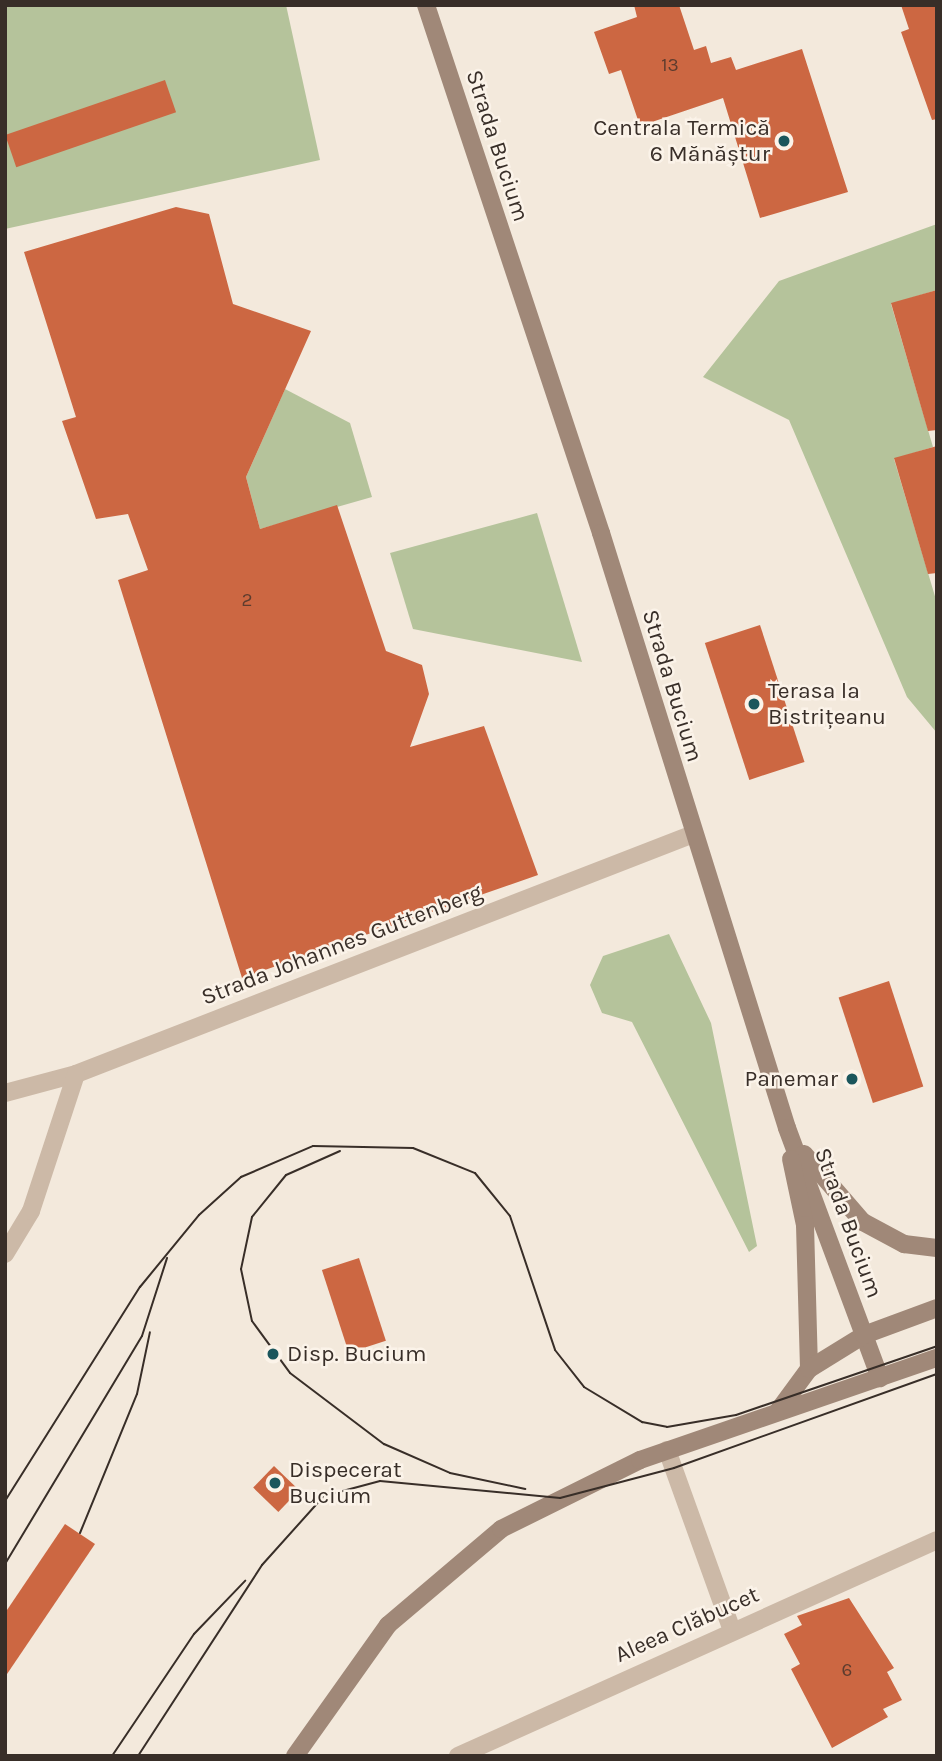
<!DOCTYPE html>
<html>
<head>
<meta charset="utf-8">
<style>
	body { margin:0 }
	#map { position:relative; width:942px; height:1761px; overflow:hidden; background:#f3e9dc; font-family:Karla,sans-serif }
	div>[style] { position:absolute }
	.green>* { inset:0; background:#b5c39b }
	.building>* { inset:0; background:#cc6742; transform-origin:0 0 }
	.minor>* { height:18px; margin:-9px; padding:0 9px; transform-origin:9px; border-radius:9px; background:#ccb9a7 }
	.secondary>* { height:18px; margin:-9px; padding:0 9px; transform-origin:9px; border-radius:9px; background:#a08878 }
	.tram>* { height:2px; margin:-1px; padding:0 1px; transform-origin:1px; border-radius:1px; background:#382e28 }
	.dots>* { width:19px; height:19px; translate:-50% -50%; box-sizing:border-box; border:4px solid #fbf3e9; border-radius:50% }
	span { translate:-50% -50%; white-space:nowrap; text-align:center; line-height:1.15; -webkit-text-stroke:5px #fbf3e9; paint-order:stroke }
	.number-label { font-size:19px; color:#5d3c2e }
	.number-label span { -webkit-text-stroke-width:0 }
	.poi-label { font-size:23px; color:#382e28 }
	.right { translate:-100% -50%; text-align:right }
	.left { translate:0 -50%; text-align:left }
	.street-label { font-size:23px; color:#382e28 }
	.frame { position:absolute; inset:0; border:7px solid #382e28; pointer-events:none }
</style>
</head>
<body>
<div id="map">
	<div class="green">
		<div style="clip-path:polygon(5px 5px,286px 5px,320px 160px,5px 229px)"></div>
		<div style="clip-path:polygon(937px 224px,937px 290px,891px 304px,933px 447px,894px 459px,937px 603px,937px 733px,907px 697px,789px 420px,703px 377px,779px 281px)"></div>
		<div style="clip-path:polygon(285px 389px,350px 423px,372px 497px,260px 529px,246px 477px)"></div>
		<div style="clip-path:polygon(537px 513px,582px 662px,413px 629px,390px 553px)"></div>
		<div style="clip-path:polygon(669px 934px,711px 1023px,757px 1246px,749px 1252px,632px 1022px,602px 1013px,590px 985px,603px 956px)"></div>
	</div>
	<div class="building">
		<div style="clip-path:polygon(634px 5px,679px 5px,694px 50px,706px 46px,711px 63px,731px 57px,736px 70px,802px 49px,848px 192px,760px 218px,723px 98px,640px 126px,621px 70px,609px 74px,594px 32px,637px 17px)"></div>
		<div style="clip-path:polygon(901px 5px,937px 5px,937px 119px,932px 120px,901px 32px,909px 29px)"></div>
		<div style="left:165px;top:80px;width:34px;height:169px;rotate:71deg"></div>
		<div style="clip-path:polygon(176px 207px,209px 214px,233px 304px,311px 331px,246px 477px,260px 529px,337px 505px,386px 651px,422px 665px,429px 694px,410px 747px,484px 726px,538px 875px,242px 978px,118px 580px,148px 570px,128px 514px,96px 519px,62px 421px,76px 417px,24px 252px)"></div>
		<div style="clip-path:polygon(937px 290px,937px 430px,928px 431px,891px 303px)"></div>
		<div style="clip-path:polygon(937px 446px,937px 573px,928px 574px,894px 458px)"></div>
		<div style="left:760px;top:625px;width:144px;height:58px;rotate:72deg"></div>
		<div style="left:889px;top:981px;width:111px;height:53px;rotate:72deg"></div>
		<div style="left:359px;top:1258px;width:87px;height:39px;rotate:72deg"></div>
		<div style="left:274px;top:1466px;width:35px;height:30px;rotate:44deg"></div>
		<div style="clip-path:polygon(65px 1524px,95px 1544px,5px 1677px,5px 1613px)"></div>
		<div style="clip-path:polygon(849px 1598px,894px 1668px,887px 1672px,902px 1700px,883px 1709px,888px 1717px,832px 1748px,791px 1669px,800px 1664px,784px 1634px,802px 1625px,797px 1616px)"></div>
	</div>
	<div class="minor">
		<div style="left:5px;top:1093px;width:73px;rotate:-15deg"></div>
		<div style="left:76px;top:1074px;width:662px;rotate:-21.25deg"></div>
		<div style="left:5px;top:1254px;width:50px;rotate:-58.8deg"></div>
		<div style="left:31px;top:1211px;width:144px;rotate:-71.8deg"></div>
		<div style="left:667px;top:1450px;width:192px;rotate:70.2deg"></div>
		<div style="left:458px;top:1756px;width:525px;rotate:-24.27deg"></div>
	</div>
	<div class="secondary">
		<div style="left:426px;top:5px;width:556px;rotate:71.66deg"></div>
		<div style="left:601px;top:533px;width:623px;rotate:72.64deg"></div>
		<div style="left:787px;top:1128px;width:267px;rotate:69.6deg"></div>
		<div style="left:804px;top:1154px;width:90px;rotate:49.1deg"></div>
		<div style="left:863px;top:1222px;width:47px;rotate:28.2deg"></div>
		<div style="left:904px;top:1244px;width:33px;rotate:7deg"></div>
		<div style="left:791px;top:1159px;width:67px;rotate:78deg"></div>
		<div style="left:805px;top:1225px;width:144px;rotate:88.4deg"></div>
		<div style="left:778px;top:1411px;width:52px;rotate:-53.6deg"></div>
		<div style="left:809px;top:1369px;width:65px;rotate:-31.7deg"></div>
		<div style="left:864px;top:1335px;width:78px;rotate:-20.3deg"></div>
		<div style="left:295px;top:1756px;width:161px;rotate:-54.6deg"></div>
		<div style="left:388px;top:1625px;width:148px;rotate:-40.3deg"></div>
		<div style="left:501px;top:1529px;width:155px;rotate:-26.4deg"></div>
		<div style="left:640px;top:1460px;width:314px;rotate:-19deg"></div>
	</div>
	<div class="tram">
		<div style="left:340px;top:1151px;width:59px;rotate:156deg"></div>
		<div style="left:286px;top:1175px;width:54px;rotate:129deg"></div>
		<div style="left:252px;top:1217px;width:53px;rotate:101.9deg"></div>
		<div style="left:241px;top:1269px;width:53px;rotate:78.1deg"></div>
		<div style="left:252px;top:1321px;width:64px;rotate:53.8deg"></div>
		<div style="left:290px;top:1373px;width:118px;rotate:37.1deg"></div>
		<div style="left:384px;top:1444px;width:72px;rotate:23.7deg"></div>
		<div style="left:450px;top:1473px;width:77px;rotate:12deg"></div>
		<div style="left:5px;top:1501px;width:253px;rotate:-57.8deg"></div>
		<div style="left:140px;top:1287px;width:93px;rotate:-50.7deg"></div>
		<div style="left:199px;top:1215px;width:57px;rotate:-42.1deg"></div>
		<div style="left:241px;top:1177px;width:78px;rotate:-23.3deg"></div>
		<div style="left:313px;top:1146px;width:100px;rotate:1.1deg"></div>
		<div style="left:413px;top:1148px;width:67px;rotate:22deg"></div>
		<div style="left:475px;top:1173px;width:55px;rotate:50.9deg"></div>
		<div style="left:510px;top:1216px;width:141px;rotate:71.4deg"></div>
		<div style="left:555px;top:1350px;width:47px;rotate:51.9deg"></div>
		<div style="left:584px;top:1387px;width:68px;rotate:31.1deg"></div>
		<div style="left:642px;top:1422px;width:25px;rotate:11deg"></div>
		<div style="left:667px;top:1427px;width:70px;rotate:-9.9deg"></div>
		<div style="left:736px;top:1415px;width:213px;rotate:-18.9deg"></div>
		<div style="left:80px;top:1533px;width:150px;rotate:-67.7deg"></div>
		<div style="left:137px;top:1394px;width:63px;rotate:-78.2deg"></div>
		<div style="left:5px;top:1564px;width:266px;rotate:-59deg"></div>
		<div style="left:142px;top:1336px;width:82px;rotate:-72.2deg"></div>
		<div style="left:112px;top:1756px;width:147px;rotate:-56.1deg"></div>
		<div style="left:194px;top:1634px;width:74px;rotate:-46.1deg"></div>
		<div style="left:138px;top:1756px;width:228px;rotate:-57deg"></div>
		<div style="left:262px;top:1565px;width:93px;rotate:-48.1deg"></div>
		<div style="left:324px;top:1496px;width:58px;rotate:-15deg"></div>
		<div style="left:380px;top:1481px;width:181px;rotate:5.4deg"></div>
		<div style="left:560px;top:1498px;width:118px;rotate:-14.7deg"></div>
		<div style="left:674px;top:1468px;width:279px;rotate:-19.7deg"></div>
	</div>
	<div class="dots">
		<div style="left:784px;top:141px;background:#1b565c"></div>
		<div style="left:754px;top:704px;background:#1b565c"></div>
		<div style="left:852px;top:1079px;background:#1b565c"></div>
		<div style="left:273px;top:1354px;background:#1b565c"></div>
		<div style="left:275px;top:1483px;background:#1b565c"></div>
	</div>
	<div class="number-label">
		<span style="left:670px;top:66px">13</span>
		<span style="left:247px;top:601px">2</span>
		<span style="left:847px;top:1671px">6</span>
	</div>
	<div class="poi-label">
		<span class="right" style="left:770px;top:141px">Centrala Termică<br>6 Mănăștur</span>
		<span class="left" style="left:768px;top:704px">Terasa la<br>Bistrițeanu</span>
		<span class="right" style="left:838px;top:1079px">Panemar</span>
		<span class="left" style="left:287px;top:1354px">Disp. Bucium</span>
		<span class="left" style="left:289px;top:1483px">Dispecerat<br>Bucium</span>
	</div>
	<div class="street-label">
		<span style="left:497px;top:146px;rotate:72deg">Strada Bucium</span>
		<span style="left:672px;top:686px;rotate:73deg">Strada Bucium</span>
		<span style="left:342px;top:945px;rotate:-21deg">Strada Johannes Guttenberg</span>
		<span style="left:848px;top:1223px;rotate:70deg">Strada Bucium</span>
		<span style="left:687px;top:1625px;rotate:-24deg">Aleea Clăbucet</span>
	</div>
	<div class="frame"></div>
</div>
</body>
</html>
